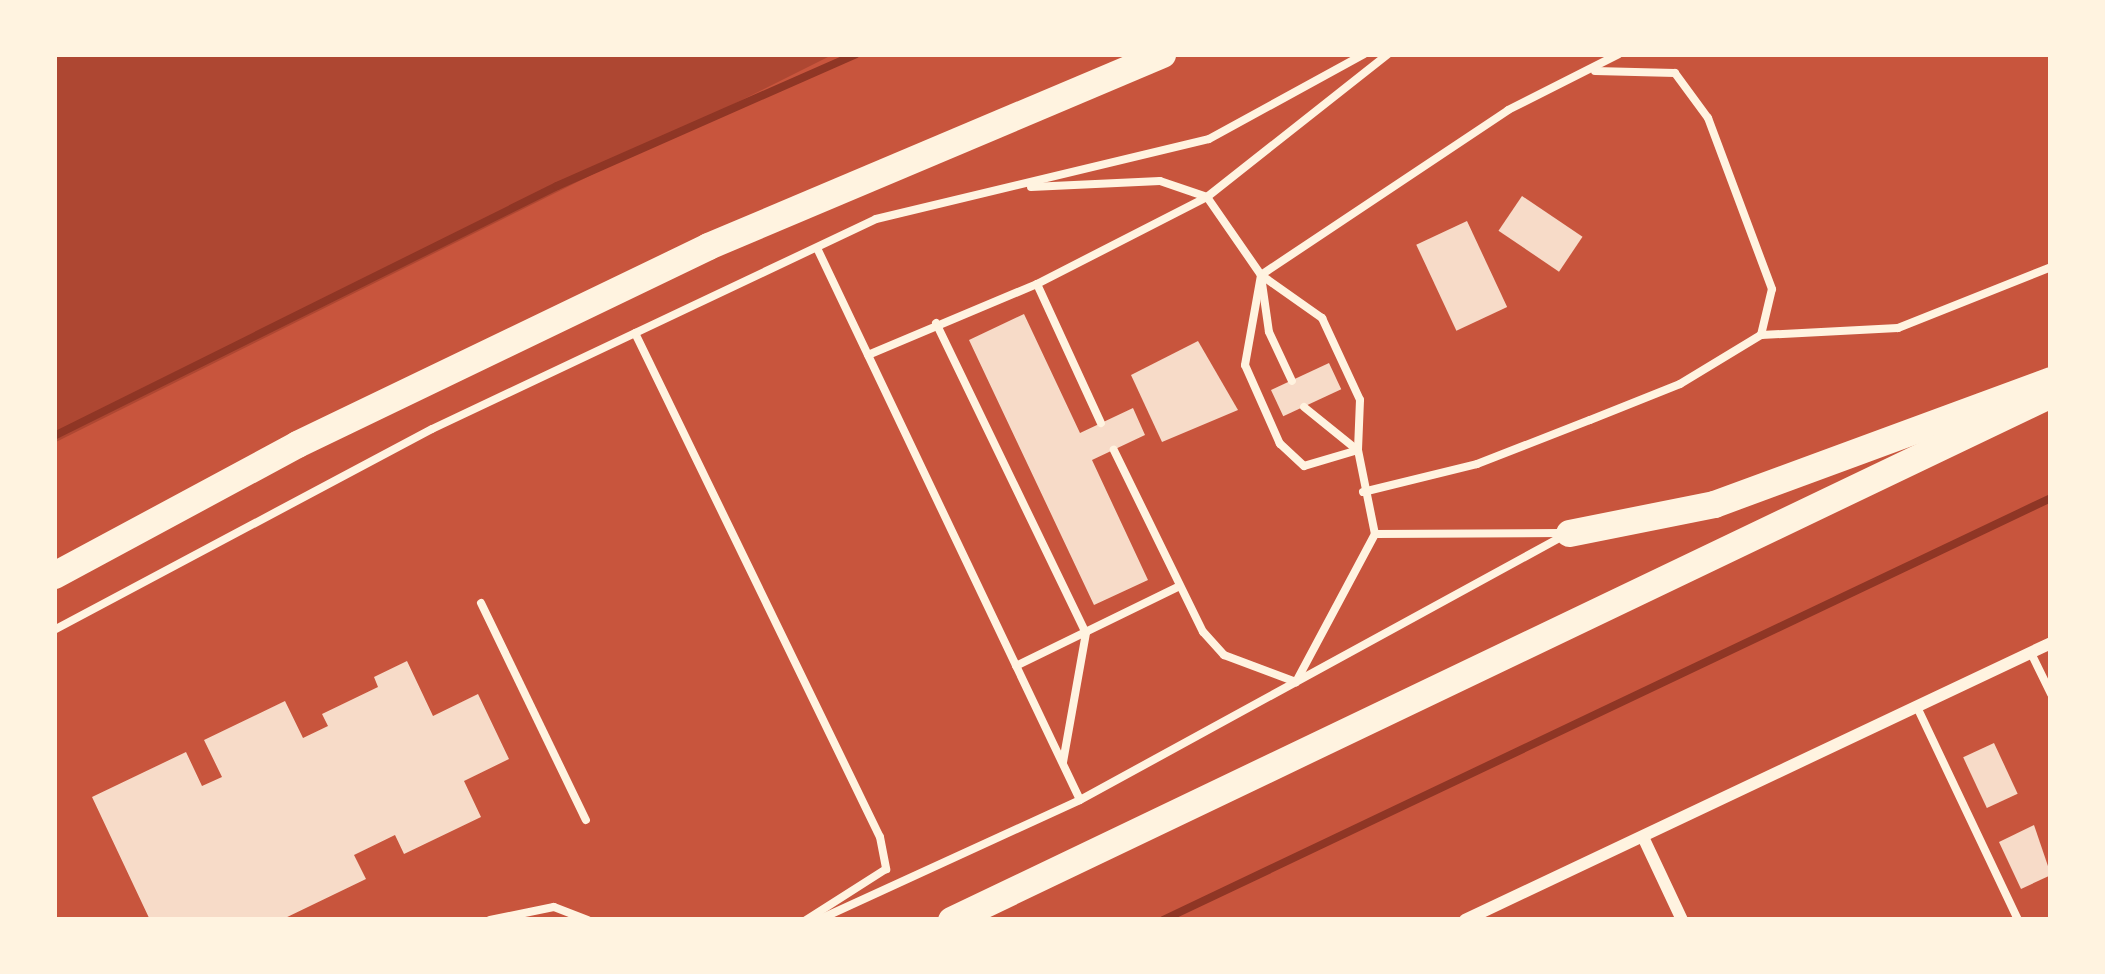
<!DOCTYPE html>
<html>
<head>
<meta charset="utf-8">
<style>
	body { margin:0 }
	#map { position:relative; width:2105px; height:974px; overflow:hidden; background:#c8553d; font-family:"Sofia Sans Condensed",sans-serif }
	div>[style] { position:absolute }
	.green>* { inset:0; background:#ae4732 }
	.stream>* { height:8px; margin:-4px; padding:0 4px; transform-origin:4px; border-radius:4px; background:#8f3625 }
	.building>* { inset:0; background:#f7dbc8; transform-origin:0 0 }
	.service>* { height:8px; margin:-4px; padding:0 4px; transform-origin:4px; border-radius:4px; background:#fff3e0 }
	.minor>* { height:12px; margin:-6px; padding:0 6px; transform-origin:6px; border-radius:6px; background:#fff3e0 }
	.motorway>* { height:27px; margin:-13.5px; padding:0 13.5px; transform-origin:13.5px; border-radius:13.5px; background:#fff3e0 }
	span { translate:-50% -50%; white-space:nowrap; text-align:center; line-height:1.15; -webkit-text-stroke:12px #fff3e0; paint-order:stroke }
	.frame { position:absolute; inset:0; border:57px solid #fff3e0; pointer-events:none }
</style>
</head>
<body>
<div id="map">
	<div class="green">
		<div style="clip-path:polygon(54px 54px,834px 54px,54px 443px)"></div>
	</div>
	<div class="stream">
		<div style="left:54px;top:436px;width:562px;rotate:-26.43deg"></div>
		<div style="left:557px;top:186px;width:327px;rotate:-23.8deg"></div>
		<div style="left:1163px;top:920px;width:983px;rotate:-25.42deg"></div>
	</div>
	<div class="building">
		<div style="left:1522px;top:196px;width:73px;height:42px;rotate:34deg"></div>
		<div style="left:1467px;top:221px;width:95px;height:56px;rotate:65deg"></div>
		<div style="clip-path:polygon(1024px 314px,1080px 433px,1133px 408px,1145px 435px,1092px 460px,1148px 580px,1094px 605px,969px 340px)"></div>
		<div style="clip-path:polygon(1198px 341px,1238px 410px,1162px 442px,1131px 375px)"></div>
		<div style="left:1329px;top:363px;width:29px;height:64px;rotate:65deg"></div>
		<div style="clip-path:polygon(407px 661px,433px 716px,478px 694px,509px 759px,464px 781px,481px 817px,404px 854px,395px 835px,354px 855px,366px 879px,281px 920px,150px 920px,92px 797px,186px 752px,202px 786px,222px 777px,204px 740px,285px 701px,303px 738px,328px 726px,322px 714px,378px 687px,374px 677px)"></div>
		<div style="left:1994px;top:743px;width:56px;height:34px;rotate:65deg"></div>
		<div style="clip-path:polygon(2034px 825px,2051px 875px,2021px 889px,1999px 842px)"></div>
	</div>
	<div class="service">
		<div style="left:1031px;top:187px;width:129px;rotate:-2.7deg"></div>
		<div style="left:1160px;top:181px;width:50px;rotate:18.8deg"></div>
		<div style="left:1207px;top:197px;width:95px;rotate:55.3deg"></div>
		<div style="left:1261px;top:275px;width:75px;rotate:35.2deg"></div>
		<div style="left:1322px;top:318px;width:90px;rotate:65.1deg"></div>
		<div style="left:1360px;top:400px;width:50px;rotate:92.3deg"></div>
		<div style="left:1358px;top:450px;width:86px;rotate:78.6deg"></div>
		<div style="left:1375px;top:534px;width:168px;rotate:118.1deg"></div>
		<div style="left:1296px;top:682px;width:77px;rotate:-159.4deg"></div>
		<div style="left:1224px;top:655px;width:31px;rotate:-132deg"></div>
		<div style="left:1203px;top:632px;width:203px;rotate:-116.1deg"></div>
		<div style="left:817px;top:248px;width:611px;rotate:64.52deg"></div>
		<div style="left:1262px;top:283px;width:49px;rotate:81.9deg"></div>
		<div style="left:1269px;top:332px;width:54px;rotate:64.9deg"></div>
		<div style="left:1037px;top:284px;width:153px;rotate:65.3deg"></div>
		<div style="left:936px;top:323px;width:344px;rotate:64.2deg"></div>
		<div style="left:1086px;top:633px;width:131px;rotate:100.1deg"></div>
		<div style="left:635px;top:333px;width:560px;rotate:64.08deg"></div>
		<div style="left:880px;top:837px;width:33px;rotate:79deg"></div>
		<div style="left:886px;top:869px;width:95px;rotate:147.5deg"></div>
		<div style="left:1761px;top:335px;width:137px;rotate:-2.9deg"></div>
		<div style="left:1898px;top:328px;width:165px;rotate:-21.7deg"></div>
		<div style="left:868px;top:355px;width:183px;rotate:-22.8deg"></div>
		<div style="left:1037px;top:284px;width:191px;rotate:-27.1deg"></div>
		<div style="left:1207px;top:197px;width:231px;rotate:-38.3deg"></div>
		<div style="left:1304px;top:407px;width:67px;rotate:38.9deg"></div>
		<div style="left:1358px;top:450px;width:56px;rotate:163.5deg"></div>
		<div style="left:1304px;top:466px;width:33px;rotate:-137deg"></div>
		<div style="left:1280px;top:444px;width:86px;rotate:-113.9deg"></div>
		<div style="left:1245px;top:365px;width:91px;rotate:-79.9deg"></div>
		<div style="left:1261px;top:275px;width:297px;rotate:-33.7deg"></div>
		<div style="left:1508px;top:110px;width:124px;rotate:-26.8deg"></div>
		<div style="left:1363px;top:492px;width:117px;rotate:-13.8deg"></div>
		<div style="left:1477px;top:464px;width:121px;rotate:-21.3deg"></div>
		<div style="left:1590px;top:420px;width:97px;rotate:-21.8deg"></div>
		<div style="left:1680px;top:384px;width:95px;rotate:-31.2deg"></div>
		<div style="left:1761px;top:335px;width:47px;rotate:-76.6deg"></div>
		<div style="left:1772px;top:289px;width:183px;rotate:-110.5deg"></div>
		<div style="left:1708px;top:118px;width:56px;rotate:-126.3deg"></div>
		<div style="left:1675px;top:73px;width:80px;rotate:-178.6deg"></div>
		<div style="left:1375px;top:534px;width:186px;rotate:-0.3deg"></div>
		<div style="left:481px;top:603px;width:241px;rotate:64.2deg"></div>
		<div style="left:54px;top:630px;width:428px;rotate:-28deg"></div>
		<div style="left:432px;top:429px;width:491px;rotate:-25.3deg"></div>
		<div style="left:876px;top:219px;width:342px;rotate:-13.5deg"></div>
		<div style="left:1209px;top:139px;width:177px;rotate:-28.7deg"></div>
		<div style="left:2031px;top:653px;width:46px;rotate:64deg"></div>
		<div style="left:1016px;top:666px;width:182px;rotate:-26deg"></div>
		<div style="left:1917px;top:707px;width:236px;rotate:64.6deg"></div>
		<div style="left:490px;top:920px;width:65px;rotate:-11.5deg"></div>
		<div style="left:554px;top:907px;width:36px;rotate:21deg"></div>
		<div style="left:818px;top:920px;width:288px;rotate:-24.6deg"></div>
		<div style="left:1080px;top:800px;width:550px;rotate:-28.66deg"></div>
	</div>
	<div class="minor">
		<div style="left:1643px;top:837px;width:92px;rotate:64.8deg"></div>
		<div style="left:1465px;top:920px;width:648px;rotate:-25.3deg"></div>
	</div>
	<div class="motorway">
		<div style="left:1569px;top:533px;width:148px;rotate:-11.3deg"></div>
		<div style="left:1714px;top:504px;width:359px;rotate:-20.2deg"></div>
		<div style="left:54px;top:575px;width:276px;rotate:-28.3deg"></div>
		<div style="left:297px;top:444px;width:456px;rotate:-25.7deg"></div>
		<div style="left:708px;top:246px;width:493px;rotate:-22.9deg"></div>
		<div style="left:951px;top:920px;width:1219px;rotate:-25.56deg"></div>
	</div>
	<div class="frame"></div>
</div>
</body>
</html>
